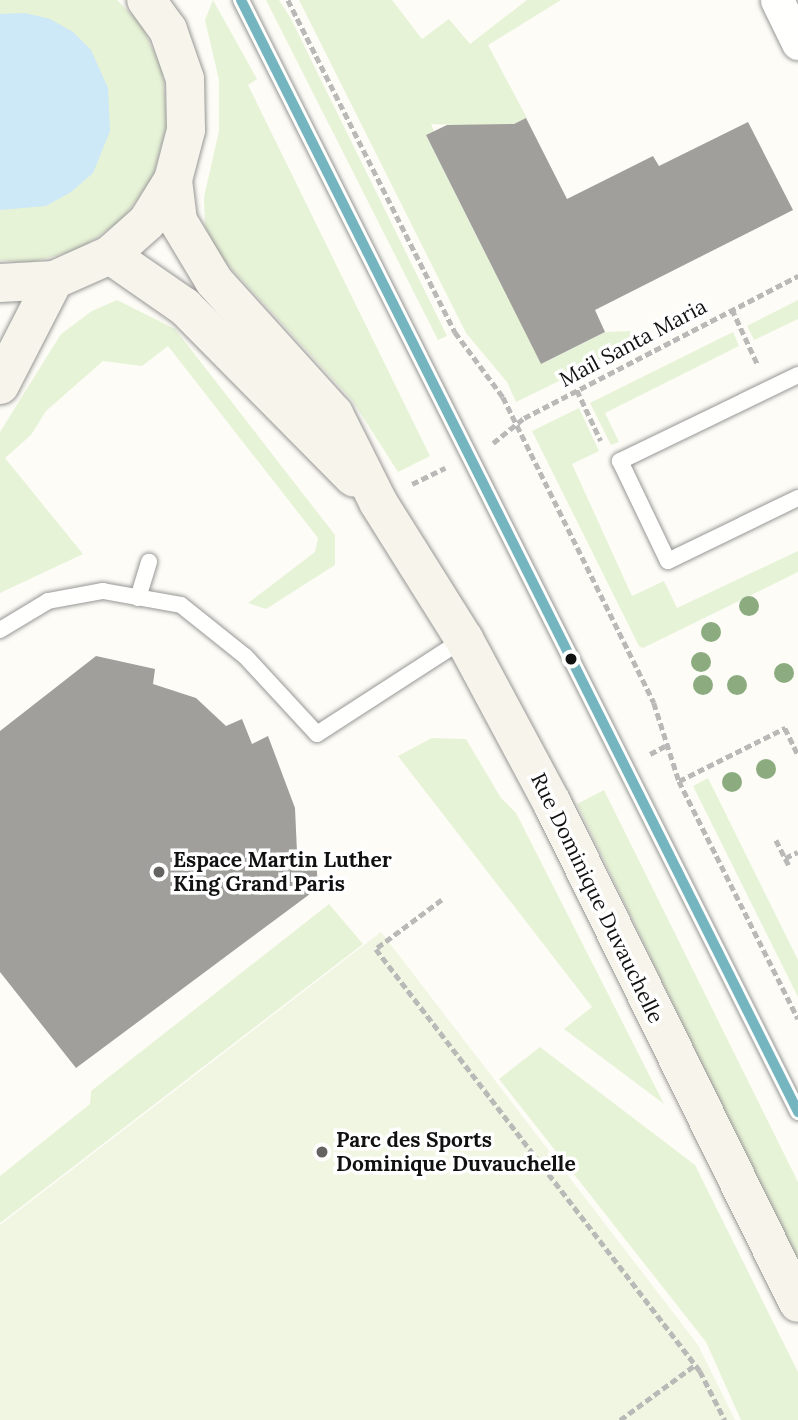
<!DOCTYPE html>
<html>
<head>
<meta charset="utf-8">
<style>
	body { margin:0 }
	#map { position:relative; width:798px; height:1420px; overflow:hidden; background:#fdfcf7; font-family:Lora,serif }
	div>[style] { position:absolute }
	.green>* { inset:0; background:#e7f3d7 }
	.pitch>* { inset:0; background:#f0f6e1 }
	.water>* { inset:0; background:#cde8f7 }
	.building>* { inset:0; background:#a19f9c }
	.path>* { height:4.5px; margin-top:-2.25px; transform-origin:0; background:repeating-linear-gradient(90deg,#b9b9b8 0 7px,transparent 0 10.5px) }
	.roads { filter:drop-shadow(0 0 2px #979795) drop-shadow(0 0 2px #979795) }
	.lane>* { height:16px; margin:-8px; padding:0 8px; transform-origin:8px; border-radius:8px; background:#fffffe }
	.street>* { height:33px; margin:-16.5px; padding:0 16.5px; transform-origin:16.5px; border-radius:16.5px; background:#fffffe }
	.secondary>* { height:38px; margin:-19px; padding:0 19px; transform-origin:19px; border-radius:19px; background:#f6f4eb }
	.bus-1>* { height:10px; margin:-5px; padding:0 5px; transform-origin:5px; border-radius:5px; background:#75b5bf }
	.trees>* { width:20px; height:20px; margin:-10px; border-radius:50%; background:#8cac80 }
	.dots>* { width:19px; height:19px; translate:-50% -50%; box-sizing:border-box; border:4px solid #fff; border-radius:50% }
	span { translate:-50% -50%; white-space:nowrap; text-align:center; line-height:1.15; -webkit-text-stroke:7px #fff; paint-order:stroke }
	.street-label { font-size:21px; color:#111 }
	.poi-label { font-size:21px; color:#111; font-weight:700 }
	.left { translate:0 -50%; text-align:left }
</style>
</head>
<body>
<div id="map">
	<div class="green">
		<div style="clip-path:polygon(0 0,117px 0,141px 24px,163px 72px,167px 125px,153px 176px,123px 219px,80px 249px,29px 263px,0 260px)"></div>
		<div style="clip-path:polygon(213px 0,257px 79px,248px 85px,430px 456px,398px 472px,352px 400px,220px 256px,205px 227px,204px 197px,219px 131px,219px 80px,205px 20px)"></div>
		<div style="clip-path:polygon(266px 0,279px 0,290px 17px,447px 336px,438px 340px)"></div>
		<div style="clip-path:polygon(299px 0,392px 0,422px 39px,449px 19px,470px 44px,527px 0,561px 0,488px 45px,527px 118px,508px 127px,431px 124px,434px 131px,426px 135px,541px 364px,605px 332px,630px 331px,637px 343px,516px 402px,507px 382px,466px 333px)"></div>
		<div style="clip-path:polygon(117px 300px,175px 329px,335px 535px,335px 565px,266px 609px,248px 603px,315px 552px,318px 538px,168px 346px,142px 366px,103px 361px,46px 411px,31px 435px,5px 458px,83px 554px,0 593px,0 432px,61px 334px,92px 311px)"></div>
		<div style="clip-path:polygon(798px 300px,798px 319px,754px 340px,747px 326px)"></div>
		<div style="clip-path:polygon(733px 332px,739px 346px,605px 413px,619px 442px,611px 445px,590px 403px)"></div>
		<div style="clip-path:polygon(579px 408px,599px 451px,572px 464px,632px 596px,664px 581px,677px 608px,798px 551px,798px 572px,643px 648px,639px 646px,532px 431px)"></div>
		<div style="clip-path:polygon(432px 738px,466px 739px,501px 798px,516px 813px,664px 1104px,564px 1029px,592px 1007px,398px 756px)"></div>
		<div style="clip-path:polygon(708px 778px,798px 960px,798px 997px,693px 786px)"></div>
		<div style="clip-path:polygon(604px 790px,798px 1182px,798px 1264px,577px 804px)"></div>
		<div style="clip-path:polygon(329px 904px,363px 944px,0 1223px,0 1176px,90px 1104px,91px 1091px)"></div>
		<div style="clip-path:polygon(540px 1047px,695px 1165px,798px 1372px,798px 1420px,741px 1420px,706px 1342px,499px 1079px)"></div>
	</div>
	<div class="pitch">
		<div style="clip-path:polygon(381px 932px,698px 1345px,735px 1420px,0 1420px,0 1225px)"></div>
	</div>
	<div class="water">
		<div style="clip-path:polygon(25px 13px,50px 19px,73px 32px,91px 50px,108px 88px,110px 131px,93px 173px,71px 192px,46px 206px,0 210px,0 14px)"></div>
	</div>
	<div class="building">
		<div style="clip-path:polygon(526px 118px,567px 199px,653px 156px,659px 166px,748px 122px,793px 210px,595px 310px,605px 332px,541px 364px,426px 135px,447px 125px,514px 124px)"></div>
		<div style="clip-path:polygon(96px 656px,155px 669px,153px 684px,196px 698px,226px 726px,242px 719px,252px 744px,268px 736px,295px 808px,297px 852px,316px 856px,318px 888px,76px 1068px,0 972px,0 731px)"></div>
	</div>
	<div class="path">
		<div style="left:288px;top:0;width:372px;rotate:63.3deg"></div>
		<div style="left:455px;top:332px;width:81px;rotate:53.6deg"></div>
		<div style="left:503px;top:397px;width:341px;rotate:63.7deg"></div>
		<div style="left:654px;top:703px;width:82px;rotate:72.2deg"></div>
		<div style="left:679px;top:781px;width:266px;rotate:63.4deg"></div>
		<div style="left:732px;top:309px;width:60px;rotate:65.2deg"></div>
		<div style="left:577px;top:390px;width:56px;rotate:64.8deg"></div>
		<div style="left:493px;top:443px;width:40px;rotate:-39deg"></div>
		<div style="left:524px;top:418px;width:309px;rotate:-27.4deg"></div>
		<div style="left:412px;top:484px;width:37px;rotate:-26deg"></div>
		<div style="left:650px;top:754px;width:17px;rotate:-28deg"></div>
		<div style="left:679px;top:781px;width:119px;rotate:-26.6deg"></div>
		<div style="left:785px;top:728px;width:30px;rotate:64deg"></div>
		<div style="left:776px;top:840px;width:31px;rotate:63deg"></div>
		<div style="left:785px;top:858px;width:14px;rotate:-25deg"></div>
		<div style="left:442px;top:900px;width:82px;rotate:143.4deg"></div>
		<div style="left:376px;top:949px;width:532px;rotate:52.48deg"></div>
		<div style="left:700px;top:1371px;width:55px;rotate:63deg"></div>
		<div style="left:620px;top:1420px;width:93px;rotate:-36.3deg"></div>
	</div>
	<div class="roads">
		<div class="lane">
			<div style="left:241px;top:0;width:1244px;rotate:63.39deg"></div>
			<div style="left:798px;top:375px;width:198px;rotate:154.2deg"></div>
			<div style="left:620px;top:461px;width:111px;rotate:64.4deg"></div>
			<div style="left:668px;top:561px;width:144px;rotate:-25.9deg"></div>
			<div style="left:138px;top:598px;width:38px;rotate:-73deg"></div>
			<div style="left:0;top:630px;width:56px;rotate:-31.1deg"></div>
			<div style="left:48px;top:601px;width:56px;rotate:-10.3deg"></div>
			<div style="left:103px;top:591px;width:79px;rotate:10.2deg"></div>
			<div style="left:181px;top:605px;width:82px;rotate:38.6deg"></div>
			<div style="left:245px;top:656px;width:106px;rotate:47.3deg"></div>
			<div style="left:317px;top:734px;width:175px;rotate:-32.9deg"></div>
		</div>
		<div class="street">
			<div style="left:777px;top:0;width:48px;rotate:64deg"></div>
		</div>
		<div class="secondary">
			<div style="left:173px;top:180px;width:41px;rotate:83deg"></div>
			<div style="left:178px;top:221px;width:70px;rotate:59deg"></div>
			<div style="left:214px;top:281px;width:179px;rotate:47.9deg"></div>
			<div style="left:334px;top:414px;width:98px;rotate:63.4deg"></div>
			<div style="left:378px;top:502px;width:162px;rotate:57.9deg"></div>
			<div style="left:464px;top:639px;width:186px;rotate:61.8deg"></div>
			<div style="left:552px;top:803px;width:557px;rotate:63.8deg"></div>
			<div style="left:110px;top:255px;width:91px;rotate:34.7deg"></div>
			<div style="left:185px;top:307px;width:240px;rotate:45.3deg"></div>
			<div style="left:0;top:283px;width:54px;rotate:-3.2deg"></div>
			<div style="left:54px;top:280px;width:61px;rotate:-24.1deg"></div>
			<div style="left:110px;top:255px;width:50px;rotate:-41.7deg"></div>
			<div style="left:147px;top:222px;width:49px;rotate:-58.2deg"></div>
			<div style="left:173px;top:180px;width:52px;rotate:-75.4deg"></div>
			<div style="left:186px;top:130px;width:51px;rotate:-91.1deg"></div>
			<div style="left:185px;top:79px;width:52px;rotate:-109.1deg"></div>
			<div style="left:168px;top:30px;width:37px;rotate:-126deg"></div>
			<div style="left:0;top:385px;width:118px;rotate:-62.8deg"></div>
		</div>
	</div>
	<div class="bus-1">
		<div style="left:241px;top:0;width:1244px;rotate:63.39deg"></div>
	</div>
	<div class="trees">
		<div style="left:749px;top:606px"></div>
		<div style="left:711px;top:632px"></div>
		<div style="left:701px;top:662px"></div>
		<div style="left:784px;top:673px"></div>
		<div style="left:703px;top:685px"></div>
		<div style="left:737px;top:685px"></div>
		<div style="left:766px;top:769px"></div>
		<div style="left:732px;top:782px"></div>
	</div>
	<div class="dots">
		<div style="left:571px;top:659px;background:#111"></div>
		<div style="left:159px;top:872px;background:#646362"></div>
		<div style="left:322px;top:1152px;background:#646362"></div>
	</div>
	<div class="street-label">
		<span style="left:633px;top:343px;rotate:-28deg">Mail Santa Maria</span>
		<span style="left:597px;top:898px;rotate:64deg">Rue Dominique Duvauchelle</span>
	</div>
	<div class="poi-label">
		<span class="left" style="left:173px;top:872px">Espace Martin Luther<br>King Grand Paris</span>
		<span class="left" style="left:336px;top:1152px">Parc des Sports<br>Dominique Duvauchelle</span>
	</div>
</div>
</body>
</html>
